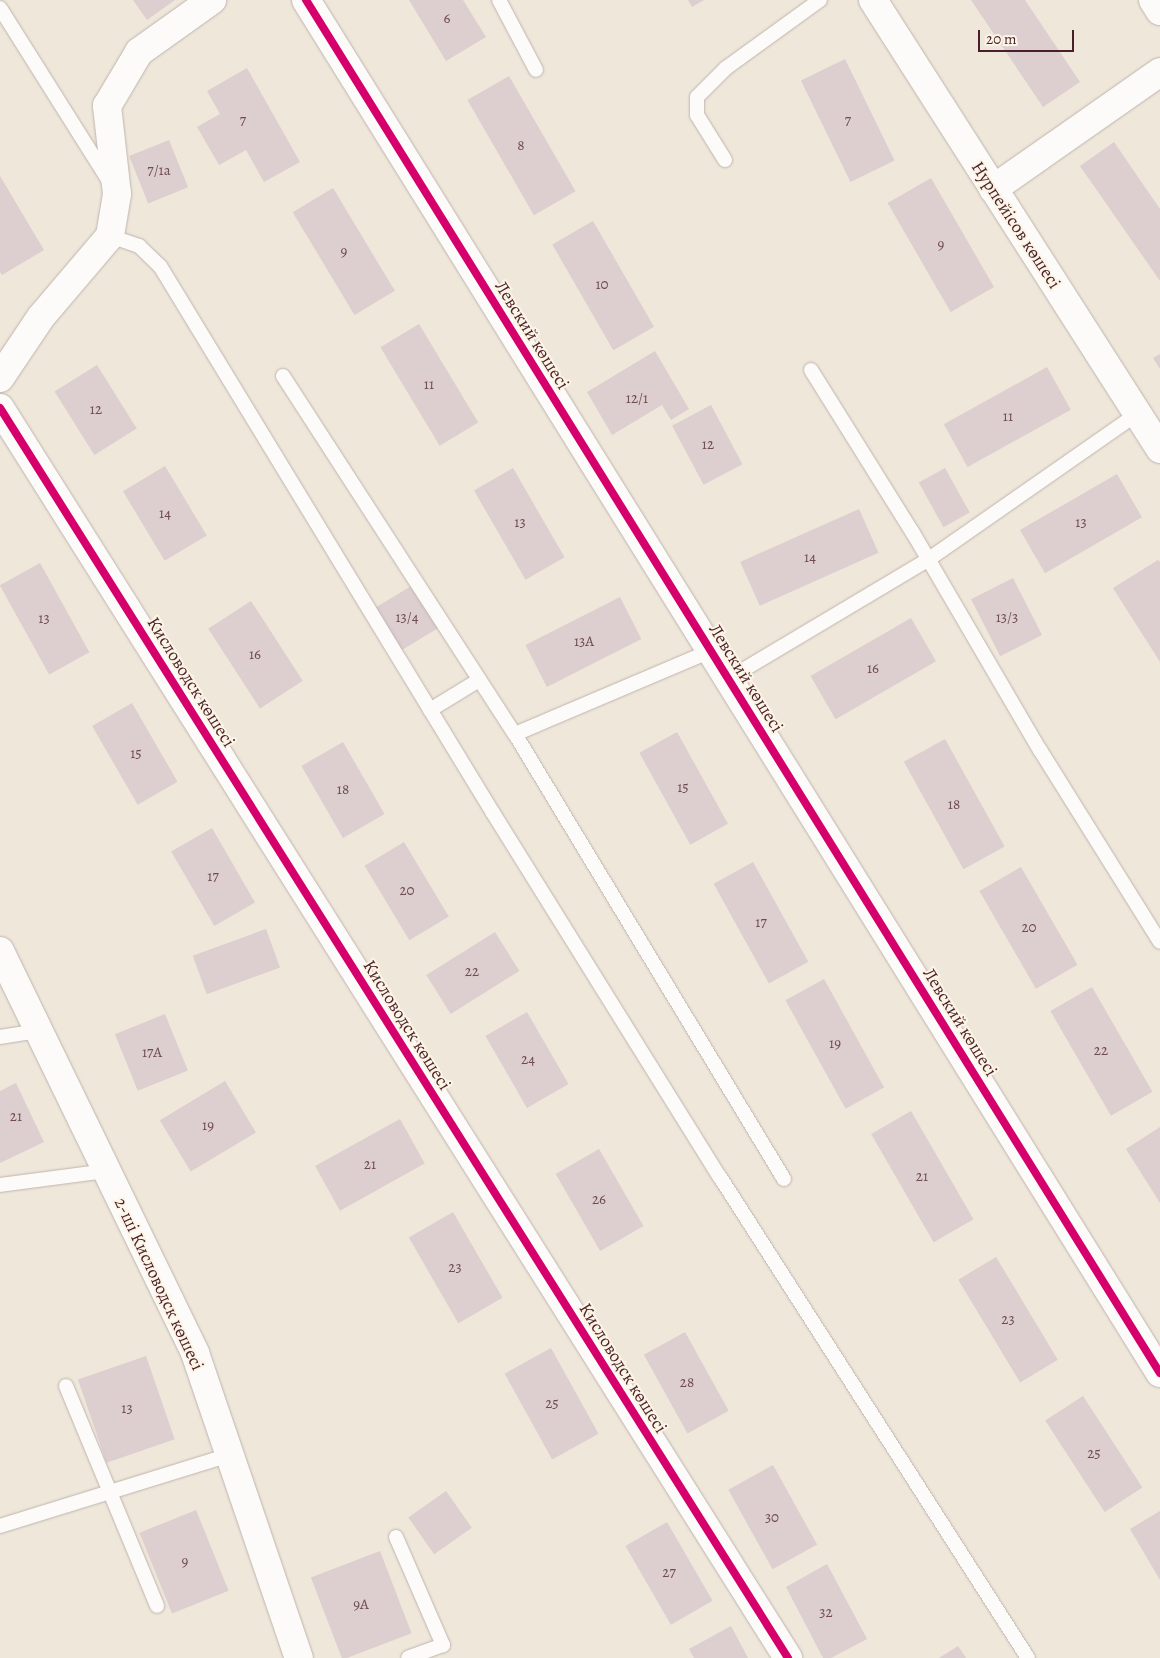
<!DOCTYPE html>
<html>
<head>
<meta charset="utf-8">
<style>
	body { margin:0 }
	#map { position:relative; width:1160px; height:1658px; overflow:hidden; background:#efe7da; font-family:Alegreya,serif }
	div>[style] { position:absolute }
	.building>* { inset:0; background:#ddcecf; transform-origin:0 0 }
	.roads { filter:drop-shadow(0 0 1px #beb4ad) drop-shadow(0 0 1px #beb4ad) }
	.service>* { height:14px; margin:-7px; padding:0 7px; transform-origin:7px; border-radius:7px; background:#fdfbf9 }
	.minor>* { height:28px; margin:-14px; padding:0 14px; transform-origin:14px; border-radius:14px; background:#fdfbf9 }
	.cycleway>* { height:8px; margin:-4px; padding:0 4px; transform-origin:4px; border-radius:4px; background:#d6006c }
	span { translate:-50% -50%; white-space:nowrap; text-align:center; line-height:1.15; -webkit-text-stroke:4px #fcf5e5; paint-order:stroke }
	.number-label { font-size:15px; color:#6f4b54 }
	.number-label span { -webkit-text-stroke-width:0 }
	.street-label { font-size:18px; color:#4a1f2b }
	.scale { position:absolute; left:978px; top:30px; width:96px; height:22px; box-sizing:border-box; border:2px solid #4a1f2b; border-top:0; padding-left:6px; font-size:15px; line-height:18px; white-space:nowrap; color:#4a1f2b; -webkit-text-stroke:4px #fcf5e5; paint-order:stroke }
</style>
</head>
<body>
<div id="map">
	<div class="building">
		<div style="clip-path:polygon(133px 0,175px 0,147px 20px)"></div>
		<div style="clip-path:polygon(409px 0,463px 0,486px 37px,446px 61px)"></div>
		<div style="clip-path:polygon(688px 0,704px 0,692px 7px)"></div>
		<div style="clip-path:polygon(971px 0,1025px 0,1080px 82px,1043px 107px)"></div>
		<div style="left:845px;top:59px;width:113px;height:49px;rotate:64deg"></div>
		<div style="clip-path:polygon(247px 68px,300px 162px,264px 182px,246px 150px,219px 165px,197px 127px,220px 114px,207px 91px)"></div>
		<div style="left:509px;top:76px;width:133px;height:48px;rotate:60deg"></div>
		<div style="left:169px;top:140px;width:51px;height:43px;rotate:68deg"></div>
		<div style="clip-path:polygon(1114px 142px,1160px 209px,1160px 281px,1080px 166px)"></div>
		<div style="clip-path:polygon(0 176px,44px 250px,2px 275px,0 272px)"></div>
		<div style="left:931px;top:178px;width:126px;height:50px;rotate:60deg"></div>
		<div style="left:333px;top:188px;width:120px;height:47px;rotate:59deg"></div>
		<div style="left:593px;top:221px;width:122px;height:47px;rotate:60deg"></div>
		<div style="left:419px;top:324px;width:115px;height:45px;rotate:59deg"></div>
		<div style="clip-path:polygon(655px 351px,689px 409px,671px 420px,662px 405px,612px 435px,587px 392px)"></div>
		<div style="clip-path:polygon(1160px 354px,1160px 369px,1153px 358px)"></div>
		<div style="left:97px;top:365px;width:75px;height:50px;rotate:58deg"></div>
		<div style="left:1047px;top:367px;width:49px;height:118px;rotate:61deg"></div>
		<div style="left:711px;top:405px;width:67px;height:44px;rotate:62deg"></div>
		<div style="left:165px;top:466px;width:81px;height:49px;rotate:59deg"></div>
		<div style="left:513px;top:468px;width:103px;height:45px;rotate:60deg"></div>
		<div style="left:945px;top:468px;width:51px;height:30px;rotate:61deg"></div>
		<div style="left:1117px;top:474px;width:50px;height:112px;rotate:60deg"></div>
		<div style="left:859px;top:509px;width:48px;height:130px;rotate:66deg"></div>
		<div style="clip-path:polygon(1158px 560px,1160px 562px,1160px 662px,1113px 588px)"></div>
		<div style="left:40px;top:563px;width:102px;height:46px;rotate:61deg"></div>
		<div style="left:1013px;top:578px;width:64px;height:47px;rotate:63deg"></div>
		<div style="left:413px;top:585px;width:50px;height:44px;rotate:59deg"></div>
		<div style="left:620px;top:597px;width:47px;height:106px;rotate:63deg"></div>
		<div style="left:251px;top:601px;width:95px;height:51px;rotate:57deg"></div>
		<div style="left:911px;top:618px;width:50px;height:116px;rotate:60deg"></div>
		<div style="left:132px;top:703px;width:91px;height:46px;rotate:60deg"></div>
		<div style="left:677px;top:732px;width:105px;height:43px;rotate:61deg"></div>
		<div style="left:945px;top:739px;width:123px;height:47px;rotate:61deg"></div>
		<div style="left:343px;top:742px;width:83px;height:48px;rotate:60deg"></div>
		<div style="left:212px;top:828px;width:86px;height:47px;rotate:60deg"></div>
		<div style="left:404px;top:842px;width:87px;height:46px;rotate:59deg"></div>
		<div style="left:753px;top:862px;width:114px;height:45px;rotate:61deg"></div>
		<div style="left:1021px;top:867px;width:113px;height:48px;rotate:60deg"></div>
		<div style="left:266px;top:929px;width:41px;height:78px;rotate:70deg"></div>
		<div style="left:495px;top:932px;width:46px;height:81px;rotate:58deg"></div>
		<div style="left:824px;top:979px;width:124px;height:44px;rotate:61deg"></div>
		<div style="left:1092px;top:987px;width:121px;height:48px;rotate:60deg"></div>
		<div style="left:527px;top:1012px;width:83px;height:48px;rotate:60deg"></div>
		<div style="left:165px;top:1014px;width:61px;height:54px;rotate:68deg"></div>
		<div style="left:225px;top:1081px;width:60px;height:76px;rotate:59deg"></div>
		<div style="clip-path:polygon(16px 1083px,44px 1142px,0 1163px,0 1091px)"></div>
		<div style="left:911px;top:1111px;width:125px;height:46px;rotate:60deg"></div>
		<div style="left:400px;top:1119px;width:51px;height:97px;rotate:61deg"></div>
		<div style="clip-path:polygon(1160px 1127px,1160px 1203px,1126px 1149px)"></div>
		<div style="left:599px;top:1149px;width:89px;height:50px;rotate:60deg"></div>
		<div style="left:453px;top:1212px;width:99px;height:51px;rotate:60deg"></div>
		<div style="left:996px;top:1257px;width:120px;height:44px;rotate:59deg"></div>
		<div style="left:685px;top:1332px;width:90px;height:47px;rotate:61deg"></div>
		<div style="left:551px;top:1348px;width:98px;height:53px;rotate:61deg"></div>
		<div style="left:146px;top:1356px;width:88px;height:72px;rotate:71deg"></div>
		<div style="left:1083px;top:1396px;width:109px;height:45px;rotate:57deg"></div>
		<div style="left:773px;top:1465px;width:91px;height:51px;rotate:61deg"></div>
		<div style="left:446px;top:1491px;width:45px;height:46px;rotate:55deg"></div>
		<div style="left:196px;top:1510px;width:87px;height:61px;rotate:68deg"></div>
		<div style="clip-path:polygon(1160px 1511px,1160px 1580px,1130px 1529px)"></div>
		<div style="left:667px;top:1522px;width:91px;height:48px;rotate:60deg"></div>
		<div style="left:380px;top:1551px;width:88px;height:74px;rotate:69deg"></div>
		<div style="clip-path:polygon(827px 1564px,867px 1639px,831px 1658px,823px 1658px,786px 1587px)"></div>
		<div style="clip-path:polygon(731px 1626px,748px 1658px,694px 1658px,689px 1649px)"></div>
		<div style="clip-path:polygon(958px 1646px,966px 1658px,939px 1658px)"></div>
	</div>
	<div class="roads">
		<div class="service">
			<div style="left:499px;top:0;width:79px;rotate:62.1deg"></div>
			<div style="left:0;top:8px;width:207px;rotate:57.8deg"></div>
			<div style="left:725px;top:160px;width:53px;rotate:-121.9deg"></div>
			<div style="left:697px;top:115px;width:18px;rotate:-90deg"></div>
			<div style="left:697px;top:97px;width:41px;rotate:-45deg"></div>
			<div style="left:726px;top:68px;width:116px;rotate:-35.9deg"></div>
			<div style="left:110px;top:236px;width:31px;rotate:19deg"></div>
			<div style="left:139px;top:246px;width:29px;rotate:44deg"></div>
			<div style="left:160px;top:266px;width:640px;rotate:58.67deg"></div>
			<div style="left:493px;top:813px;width:429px;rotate:58.1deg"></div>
			<div style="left:720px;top:1177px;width:571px;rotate:57.37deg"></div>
			<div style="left:811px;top:370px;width:192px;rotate:58deg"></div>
			<div style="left:913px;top:533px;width:251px;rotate:59.7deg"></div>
			<div style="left:1040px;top:750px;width:226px;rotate:58deg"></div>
			<div style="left:283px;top:376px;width:427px;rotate:57.1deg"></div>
			<div style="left:515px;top:734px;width:520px;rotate:58.85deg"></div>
			<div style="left:728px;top:679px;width:234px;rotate:-30.8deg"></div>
			<div style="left:929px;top:559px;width:254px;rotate:-34.9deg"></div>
			<div style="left:430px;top:710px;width:57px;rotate:-31.5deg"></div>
			<div style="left:515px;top:734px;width:213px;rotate:-23deg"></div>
			<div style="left:0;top:1037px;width:39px;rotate:-9deg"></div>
			<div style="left:0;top:1185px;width:107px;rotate:-7.5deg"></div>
			<div style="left:66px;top:1386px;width:238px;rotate:67.5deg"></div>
			<div style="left:0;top:1526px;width:240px;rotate:-17.2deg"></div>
			<div style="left:396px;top:1537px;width:118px;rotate:66.5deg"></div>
			<div style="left:443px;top:1645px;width:37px;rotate:160deg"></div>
		</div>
		<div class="minor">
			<div style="left:306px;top:0;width:1617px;rotate:58.12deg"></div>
			<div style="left:873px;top:0;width:533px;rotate:57.41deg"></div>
			<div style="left:1153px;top:0;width:13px;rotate:58deg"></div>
			<div style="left:993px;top:189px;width:204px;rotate:-35deg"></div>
			<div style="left:0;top:378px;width:73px;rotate:-56.1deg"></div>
			<div style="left:41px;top:317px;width:106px;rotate:-49.6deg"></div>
			<div style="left:110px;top:236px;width:43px;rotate:-80.5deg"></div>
			<div style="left:117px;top:194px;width:89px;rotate:-96.5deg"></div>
			<div style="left:107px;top:106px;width:63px;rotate:-59.3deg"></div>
			<div style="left:139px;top:52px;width:90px;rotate:-35.5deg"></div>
			<div style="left:0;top:408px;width:1478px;rotate:57.77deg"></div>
			<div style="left:0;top:951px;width:447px;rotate:64.1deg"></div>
			<div style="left:195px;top:1353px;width:322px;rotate:71.2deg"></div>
		</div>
	</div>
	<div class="cycleway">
		<div style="left:306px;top:0;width:1617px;rotate:58.12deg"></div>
		<div style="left:0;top:408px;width:1478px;rotate:57.77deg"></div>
	</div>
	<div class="number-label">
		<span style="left:447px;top:19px">6</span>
		<span style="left:243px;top:121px">7</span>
		<span style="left:848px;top:121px">7</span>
		<span style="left:521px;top:146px">8</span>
		<span style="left:159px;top:171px">7/1а</span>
		<span style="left:941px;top:245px">9</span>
		<span style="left:344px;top:252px">9</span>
		<span style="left:602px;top:285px">10</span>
		<span style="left:429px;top:385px">11</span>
		<span style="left:637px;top:399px">12/1</span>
		<span style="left:96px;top:410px">12</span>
		<span style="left:1008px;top:417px">11</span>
		<span style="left:708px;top:445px">12</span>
		<span style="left:165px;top:514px">14</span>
		<span style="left:520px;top:523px">13</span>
		<span style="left:1081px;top:523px">13</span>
		<span style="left:810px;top:558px">14</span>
		<span style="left:407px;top:618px">13/4</span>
		<span style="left:1007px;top:618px">13/3</span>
		<span style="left:44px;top:619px">13</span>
		<span style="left:584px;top:642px">13А</span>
		<span style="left:255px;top:655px">16</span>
		<span style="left:873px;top:669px">16</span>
		<span style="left:136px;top:754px">15</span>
		<span style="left:683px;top:788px">15</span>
		<span style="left:343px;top:790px">18</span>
		<span style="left:954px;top:805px">18</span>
		<span style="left:213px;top:877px">17</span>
		<span style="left:407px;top:891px">20</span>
		<span style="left:761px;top:923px">17</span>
		<span style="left:1029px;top:928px">20</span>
		<span style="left:472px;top:972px">22</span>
		<span style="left:835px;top:1044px">19</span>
		<span style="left:1101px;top:1051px">22</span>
		<span style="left:152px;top:1053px">17А</span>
		<span style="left:528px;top:1060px">24</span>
		<span style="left:16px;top:1117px">21</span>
		<span style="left:208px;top:1126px">19</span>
		<span style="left:370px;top:1165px">21</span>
		<span style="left:922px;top:1177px">21</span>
		<span style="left:599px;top:1200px">26</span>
		<span style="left:455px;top:1268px">23</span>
		<span style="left:1008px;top:1320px">23</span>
		<span style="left:687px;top:1383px">28</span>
		<span style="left:552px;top:1404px">25</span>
		<span style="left:127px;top:1409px">13</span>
		<span style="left:1094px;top:1454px">25</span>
		<span style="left:772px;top:1518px">30</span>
		<span style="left:185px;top:1562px">9</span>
		<span style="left:669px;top:1573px">27</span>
		<span style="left:361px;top:1605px">9А</span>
		<span style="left:826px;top:1613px">32</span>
	</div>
	<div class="street-label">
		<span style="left:1016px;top:225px;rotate:57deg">Нурпейісов көшесі</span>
		<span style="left:532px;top:335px;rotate:58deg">Левский көшесі</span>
		<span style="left:746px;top:678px;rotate:58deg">Левский көшесі</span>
		<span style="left:191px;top:682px;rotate:58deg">Кисловодск көшесі</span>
		<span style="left:960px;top:1022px;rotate:58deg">Левский көшесі</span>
		<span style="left:407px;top:1025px;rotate:58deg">Кисловодск көшесі</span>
		<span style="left:159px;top:1284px;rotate:65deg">2-ші Кисловодск көшесі</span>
		<span style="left:623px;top:1368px;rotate:58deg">Кисловодск көшесі</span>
	</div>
	<div class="scale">20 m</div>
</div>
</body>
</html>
